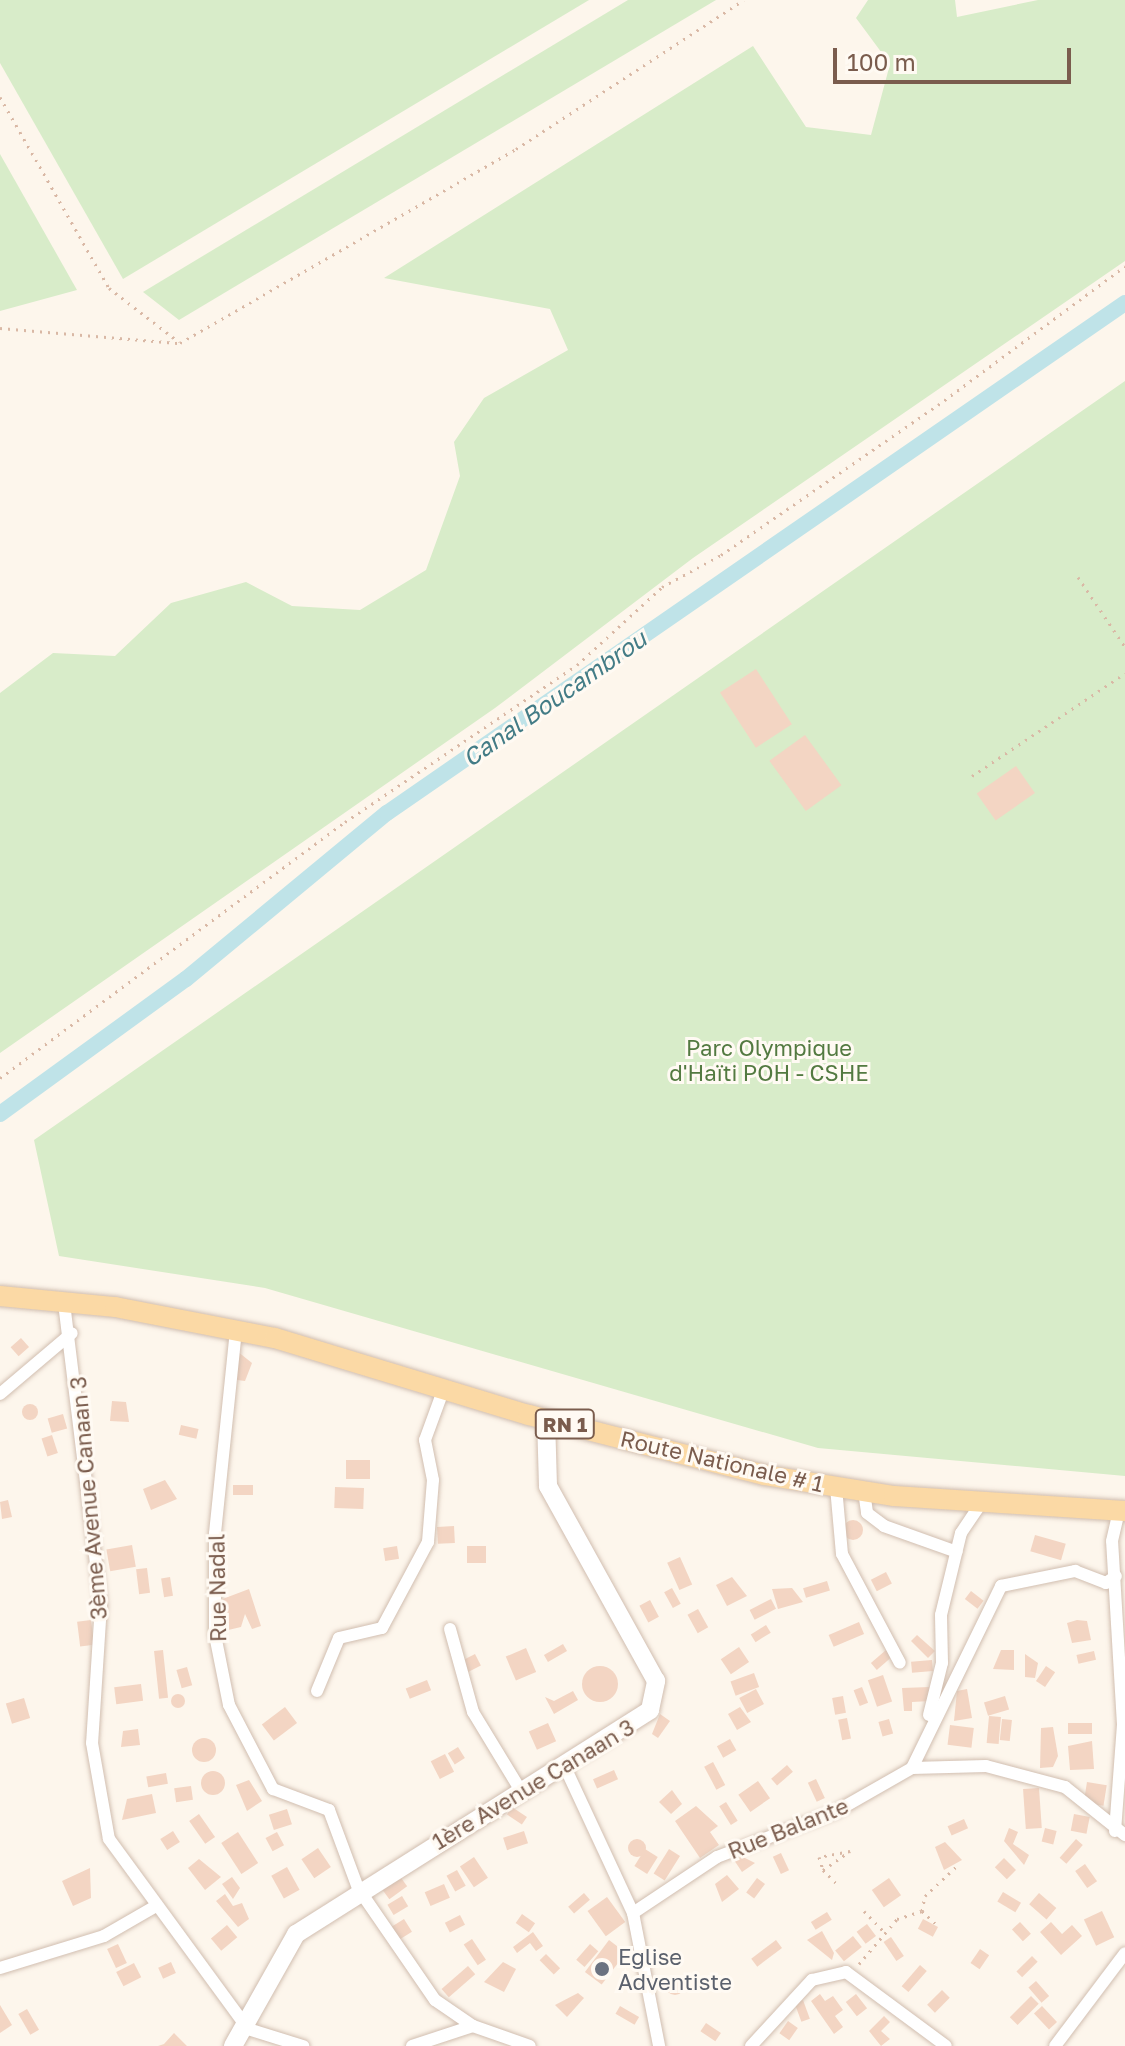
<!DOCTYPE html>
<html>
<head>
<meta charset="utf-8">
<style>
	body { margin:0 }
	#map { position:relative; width:1125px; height:2046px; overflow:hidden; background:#fdf6ec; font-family:"Golos Text",sans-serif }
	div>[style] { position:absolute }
	.green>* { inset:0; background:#d8ecc9 }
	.canal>* { height:16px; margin:-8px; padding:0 8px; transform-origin:8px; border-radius:8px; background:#bfe3e8 }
	.building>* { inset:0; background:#f3d5c3; transform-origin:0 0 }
	.round { border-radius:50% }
	.path>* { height:3px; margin-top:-1.5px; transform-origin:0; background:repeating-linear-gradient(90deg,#d9b8a5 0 2px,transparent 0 8px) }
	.roads { filter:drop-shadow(0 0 2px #d1beb0) drop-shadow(0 0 2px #d1beb0) }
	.minor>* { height:12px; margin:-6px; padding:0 6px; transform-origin:6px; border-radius:6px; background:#fff }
	.secondary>* { height:18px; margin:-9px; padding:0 9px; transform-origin:9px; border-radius:9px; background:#fff }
	.primary>* { height:20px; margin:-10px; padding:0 10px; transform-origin:10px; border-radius:10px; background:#fbd9a5 }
	.dots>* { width:22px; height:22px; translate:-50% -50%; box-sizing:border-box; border:4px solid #fffaf3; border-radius:50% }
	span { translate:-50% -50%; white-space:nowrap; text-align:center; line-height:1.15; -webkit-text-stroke:6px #fffaf3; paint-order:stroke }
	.shield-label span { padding:2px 6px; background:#fffaf3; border:2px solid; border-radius:6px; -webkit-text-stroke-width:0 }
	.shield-label { font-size:20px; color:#7a5c4d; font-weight:700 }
	.park-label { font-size:22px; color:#537a41 }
	.street-label { font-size:22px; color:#7a5c4d }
	.worship-label { font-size:22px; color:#5b616d }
	.left { translate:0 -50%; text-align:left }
	.water-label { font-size:24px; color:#437c86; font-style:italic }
	.scale { position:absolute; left:833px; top:48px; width:238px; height:36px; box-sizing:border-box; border:4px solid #7a5c4d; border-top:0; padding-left:10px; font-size:24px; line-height:28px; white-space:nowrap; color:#7a5c4d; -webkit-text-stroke:6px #fffaf3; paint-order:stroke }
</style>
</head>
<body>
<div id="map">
	<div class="green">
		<div style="clip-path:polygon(0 0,589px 0,123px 279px,0 63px)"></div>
		<div style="clip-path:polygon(628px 0,716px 0,179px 320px,143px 292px)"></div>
		<div style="clip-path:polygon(868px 0,955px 0,957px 17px,1038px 0,1125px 0,1125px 261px,693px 558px,495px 708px,0 1053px,0 693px,53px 653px,115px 656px,171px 603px,246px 582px,292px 606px,360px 610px,426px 570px,460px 476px,454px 442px,484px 398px,568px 350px,550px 309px,384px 278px,753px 46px,806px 127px,871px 135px,890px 64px,856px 18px)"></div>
		<div style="clip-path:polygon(0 154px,77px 290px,0 311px)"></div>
		<div style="clip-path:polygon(1125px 381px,1125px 1476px,818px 1448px,265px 1288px,59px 1256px,34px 1140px)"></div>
	</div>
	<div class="canal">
		<div style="left:0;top:1114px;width:230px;rotate:-36deg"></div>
		<div style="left:186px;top:979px;width:261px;rotate:-39.6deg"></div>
		<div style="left:387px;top:813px;width:897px;rotate:-34.65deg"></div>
	</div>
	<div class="building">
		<div style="left:756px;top:669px;width:66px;height:43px;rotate:57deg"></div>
		<div style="left:805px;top:735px;width:62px;height:44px;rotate:54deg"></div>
		<div style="left:1016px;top:766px;width:33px;height:48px;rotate:55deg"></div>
		<div style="left:21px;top:1338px;width:12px;height:14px;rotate:48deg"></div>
		<div style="clip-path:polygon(237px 1351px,252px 1363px,245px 1381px,237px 1380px)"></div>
		<div style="clip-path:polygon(112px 1401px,126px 1402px,129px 1422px,110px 1421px)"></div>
		<div class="round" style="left:22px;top:1404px;width:16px;height:16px"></div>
		<div style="left:63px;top:1414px;width:15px;height:16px;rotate:74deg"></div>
		<div style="left:181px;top:1425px;width:18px;height:10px;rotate:13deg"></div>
		<div style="left:52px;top:1435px;width:19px;height:11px;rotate:72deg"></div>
		<div style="left:346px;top:1460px;width:24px;height:19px"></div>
		<div style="clip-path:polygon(165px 1480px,177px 1499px,151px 1510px,143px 1489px)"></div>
		<div style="left:233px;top:1485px;width:20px;height:10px"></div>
		<div style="left:335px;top:1487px;width:29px;height:21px;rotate:2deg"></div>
		<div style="clip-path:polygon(8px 1500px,12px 1517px,2px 1519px,0 1502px)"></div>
		<div class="round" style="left:843px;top:1520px;width:20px;height:20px"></div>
		<div style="left:454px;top:1526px;width:17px;height:17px;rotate:87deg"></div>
		<div style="left:1035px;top:1535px;width:32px;height:17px;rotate:16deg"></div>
		<div style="left:132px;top:1545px;width:22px;height:26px;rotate:80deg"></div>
		<div style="left:397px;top:1546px;width:13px;height:14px;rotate:81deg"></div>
		<div style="left:467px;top:1546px;width:19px;height:17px"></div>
		<div style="left:680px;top:1557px;width:30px;height:14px;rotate:66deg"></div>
		<div style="left:147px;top:1568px;width:25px;height:11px;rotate:83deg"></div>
		<div style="left:886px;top:1572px;width:13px;height:17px;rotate:63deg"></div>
		<div style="left:170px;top:1577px;width:19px;height:9px;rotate:81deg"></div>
		<div style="clip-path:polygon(732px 1577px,747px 1596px,727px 1606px,716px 1585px)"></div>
		<div style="left:827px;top:1581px;width:10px;height:25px;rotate:73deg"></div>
		<div style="left:672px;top:1588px;width:18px;height:9px;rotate:61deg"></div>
		<div style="clip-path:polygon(792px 1588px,803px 1602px,778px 1609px,772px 1589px)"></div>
		<div style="clip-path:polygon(249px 1589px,261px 1626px,252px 1629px,245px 1614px,241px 1627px,224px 1631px,212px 1603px)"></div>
		<div style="left:971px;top:1591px;width:16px;height:10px;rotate:38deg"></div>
		<div style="left:771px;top:1599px;width:11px;height:24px;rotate:63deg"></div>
		<div style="left:650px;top:1600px;width:19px;height:12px;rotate:62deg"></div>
		<div style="left:698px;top:1609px;width:21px;height:12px;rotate:61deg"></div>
		<div style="left:91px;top:1620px;width:25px;height:14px;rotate:83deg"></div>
		<div style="clip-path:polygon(1077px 1620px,1087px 1621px,1091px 1640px,1072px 1643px,1067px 1623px)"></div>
		<div style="left:859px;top:1622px;width:13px;height:33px;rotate:67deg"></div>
		<div style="left:766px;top:1625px;width:9px;height:18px;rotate:58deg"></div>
		<div style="clip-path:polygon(917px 1635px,935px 1651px,928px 1658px,911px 1641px)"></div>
		<div style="left:563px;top:1644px;width:8px;height:22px;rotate:60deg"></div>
		<div style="left:739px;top:1647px;width:18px;height:22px;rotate:56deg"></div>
		<div style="left:526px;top:1648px;width:26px;height:22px;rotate:67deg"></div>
		<div style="left:163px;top:1650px;width:48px;height:9px;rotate:84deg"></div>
		<div style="left:886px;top:1650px;width:9px;height:20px;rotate:49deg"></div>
		<div style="clip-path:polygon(1001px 1650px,1014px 1650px,1014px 1670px,993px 1669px)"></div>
		<div style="left:1094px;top:1651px;width:9px;height:18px;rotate:77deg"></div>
		<div style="left:475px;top:1654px;width:13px;height:16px;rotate:63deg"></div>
		<div style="clip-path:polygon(1025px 1654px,1038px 1663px,1035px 1678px,1025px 1677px)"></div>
		<div style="left:932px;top:1660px;width:11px;height:21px;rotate:85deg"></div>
		<div class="round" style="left:582px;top:1666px;width:36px;height:36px"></div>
		<div style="left:1046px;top:1666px;width:11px;height:18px;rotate:34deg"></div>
		<div style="left:187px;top:1667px;width:19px;height:11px;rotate:74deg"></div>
		<div style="left:754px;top:1673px;width:15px;height:25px;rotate:70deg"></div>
		<div style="left:883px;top:1675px;width:28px;height:16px;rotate:71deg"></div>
		<div style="left:427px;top:1680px;width:11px;height:23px;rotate:68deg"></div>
		<div style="left:141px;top:1684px;width:17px;height:27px;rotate:83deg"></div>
		<div style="left:862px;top:1687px;width:17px;height:9px;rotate:69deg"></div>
		<div style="clip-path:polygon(930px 1687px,931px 1701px,912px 1702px,912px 1711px,904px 1711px,902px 1688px)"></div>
		<div style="left:756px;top:1689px;width:17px;height:19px;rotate:62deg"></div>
		<div style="clip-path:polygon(967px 1689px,972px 1718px,954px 1721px,957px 1691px)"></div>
		<div style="clip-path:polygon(573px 1691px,578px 1700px,554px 1714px,545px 1697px,554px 1701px)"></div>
		<div class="round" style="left:171px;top:1694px;width:14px;height:14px"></div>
		<div style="left:843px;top:1696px;width:17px;height:11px;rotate:80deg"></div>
		<div style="left:1005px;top:1696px;width:14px;height:22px;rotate:73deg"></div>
		<div style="left:24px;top:1698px;width:21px;height:19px;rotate:73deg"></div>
		<div style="left:285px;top:1707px;width:20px;height:29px;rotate:53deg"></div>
		<div style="clip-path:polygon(740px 1707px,751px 1722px,737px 1730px,728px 1714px)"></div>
		<div style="clip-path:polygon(660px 1714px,670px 1721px,658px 1738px,652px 1734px)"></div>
		<div style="left:989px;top:1716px;width:12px;height:27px;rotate:5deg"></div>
		<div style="left:847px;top:1718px;width:21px;height:9px;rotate:79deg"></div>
		<div style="left:889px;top:1719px;width:15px;height:11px;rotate:74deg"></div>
		<div style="left:1002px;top:1719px;width:10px;height:21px;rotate:6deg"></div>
		<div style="left:548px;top:1723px;width:20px;height:21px;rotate:66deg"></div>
		<div style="left:1092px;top:1723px;width:11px;height:24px;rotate:90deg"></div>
		<div style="left:950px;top:1725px;width:24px;height:20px;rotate:7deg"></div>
		<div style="clip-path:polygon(1053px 1727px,1058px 1756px,1053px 1767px,1040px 1768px,1041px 1728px)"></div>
		<div style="clip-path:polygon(138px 1729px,140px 1745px,121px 1747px,123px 1731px)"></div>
		<div class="round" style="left:192px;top:1738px;width:24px;height:24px"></div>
		<div style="left:730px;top:1739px;width:13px;height:15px;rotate:61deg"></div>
		<div style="clip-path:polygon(1092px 1741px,1094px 1769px,1070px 1770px,1068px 1746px)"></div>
		<div style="left:458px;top:1747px;width:13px;height:12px;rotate:58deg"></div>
		<div style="left:445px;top:1754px;width:20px;height:16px;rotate:63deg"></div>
		<div style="left:713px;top:1762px;width:26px;height:10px;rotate:62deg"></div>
		<div style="left:787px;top:1765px;width:9px;height:21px;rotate:49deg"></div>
		<div style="left:614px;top:1770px;width:10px;height:23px;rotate:66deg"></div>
		<div class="round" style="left:201px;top:1771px;width:24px;height:24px"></div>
		<div style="left:166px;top:1773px;width:11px;height:20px;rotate:80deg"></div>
		<div style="left:816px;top:1779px;width:21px;height:9px;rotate:65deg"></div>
		<div style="clip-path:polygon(249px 1780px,262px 1801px,247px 1811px,236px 1785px)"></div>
		<div style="left:758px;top:1781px;width:21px;height:24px;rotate:55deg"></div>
		<div style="left:1087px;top:1782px;width:20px;height:21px;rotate:9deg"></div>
		<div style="left:191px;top:1786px;width:14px;height:17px;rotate:82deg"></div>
		<div style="left:1039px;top:1788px;width:40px;height:16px;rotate:86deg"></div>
		<div style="clip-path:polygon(672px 1790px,682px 1804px,671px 1814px,659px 1802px)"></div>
		<div style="clip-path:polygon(152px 1794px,156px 1813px,122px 1820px,127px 1799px)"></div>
		<div style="left:726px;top:1802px;width:22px;height:8px;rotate:58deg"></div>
		<div style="clip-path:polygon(696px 1806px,718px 1826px,710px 1832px,719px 1845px,700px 1858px,675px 1821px)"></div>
		<div style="left:512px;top:1807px;width:18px;height:9px;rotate:34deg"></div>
		<div style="left:287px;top:1809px;width:16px;height:19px;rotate:72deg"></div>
		<div style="left:199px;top:1814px;width:28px;height:12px;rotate:55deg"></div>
		<div style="left:1074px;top:1814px;width:16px;height:17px;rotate:11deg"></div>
		<div style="left:964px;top:1819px;width:10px;height:18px;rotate:66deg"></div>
		<div style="clip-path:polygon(1009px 1828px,1018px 1832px,1013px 1844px,1029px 1855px,1024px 1865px,1004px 1841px)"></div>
		<div style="left:1045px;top:1828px;width:12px;height:14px;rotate:14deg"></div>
		<div style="left:173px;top:1831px;width:13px;height:15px;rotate:58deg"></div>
		<div style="left:524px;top:1831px;width:13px;height:22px;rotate:72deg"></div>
		<div style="left:238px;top:1832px;width:37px;height:20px;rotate:57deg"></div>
		<div style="left:277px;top:1832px;width:15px;height:13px;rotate:62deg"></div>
		<div style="left:1076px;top:1839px;width:9px;height:25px;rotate:41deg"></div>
		<div class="round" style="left:628px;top:1839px;width:18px;height:18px"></div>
		<div style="clip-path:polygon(945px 1842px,962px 1860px,944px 1870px,935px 1847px)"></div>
		<div style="left:318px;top:1848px;width:23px;height:20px;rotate:56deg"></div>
		<div style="left:645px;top:1849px;width:15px;height:20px;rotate:32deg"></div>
		<div style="left:669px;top:1849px;width:13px;height:29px;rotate:32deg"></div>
		<div style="left:781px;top:1853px;width:19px;height:9px;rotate:65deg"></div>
		<div style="clip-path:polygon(741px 1856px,755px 1863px,742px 1872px,734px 1860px)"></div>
		<div style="left:474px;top:1857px;width:25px;height:17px;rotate:56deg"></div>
		<div style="left:1004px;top:1858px;width:17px;height:13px;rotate:45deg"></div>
		<div style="clip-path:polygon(199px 1859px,221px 1877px,205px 1890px,188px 1868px)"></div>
		<div style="left:1085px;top:1864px;width:21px;height:12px;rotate:55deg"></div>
		<div style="left:287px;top:1867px;width:26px;height:18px;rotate:61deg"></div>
		<div style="clip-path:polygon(90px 1868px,91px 1898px,73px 1906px,62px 1881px)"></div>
		<div style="left:457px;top:1870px;width:18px;height:12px;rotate:61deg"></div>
		<div style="left:396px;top:1871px;width:19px;height:22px;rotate:54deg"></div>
		<div style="clip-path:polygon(727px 1875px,739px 1889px,722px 1902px,715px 1884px)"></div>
		<div style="clip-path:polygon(232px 1877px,240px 1888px,233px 1899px,222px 1884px)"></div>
		<div style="left:757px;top:1878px;width:10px;height:18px;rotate:37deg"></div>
		<div style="left:889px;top:1878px;width:21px;height:21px;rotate:55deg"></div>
		<div style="left:444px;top:1884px;width:15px;height:21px;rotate:67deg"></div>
		<div style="left:1003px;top:1892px;width:21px;height:11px;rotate:31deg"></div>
		<div style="left:584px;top:1893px;width:9px;height:21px;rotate:49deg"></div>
		<div style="left:1039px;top:1893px;width:23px;height:15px;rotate:41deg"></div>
		<div style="clip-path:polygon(225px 1894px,233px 1906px,242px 1903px,249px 1919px,238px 1927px,216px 1901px)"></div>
		<div style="left:402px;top:1896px;width:12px;height:17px;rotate:59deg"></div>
		<div style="left:607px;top:1897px;width:31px;height:24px;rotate:54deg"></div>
		<div style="left:1102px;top:1911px;width:29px;height:20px;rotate:65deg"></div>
		<div style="left:827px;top:1912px;width:9px;height:19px;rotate:58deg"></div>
		<div style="left:522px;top:1914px;width:16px;height:11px;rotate:35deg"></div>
		<div style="left:460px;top:1915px;width:11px;height:17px;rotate:63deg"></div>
		<div style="left:404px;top:1919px;width:15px;height:17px;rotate:58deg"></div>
		<div style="left:923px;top:1919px;width:17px;height:11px;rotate:28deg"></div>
		<div style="left:1020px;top:1922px;width:16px;height:11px;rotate:47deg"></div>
		<div style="clip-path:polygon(1051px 1922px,1062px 1934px,1072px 1925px,1082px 1936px,1061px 1955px,1040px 1932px)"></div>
		<div style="left:867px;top:1924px;width:15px;height:13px;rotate:53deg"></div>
		<div style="left:227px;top:1925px;width:16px;height:21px;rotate:50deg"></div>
		<div style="clip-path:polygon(822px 1931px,834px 1953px,832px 1960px,807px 1940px)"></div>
		<div style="clip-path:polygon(533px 1932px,543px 1946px,536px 1951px,530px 1943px,517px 1953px,513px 1947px)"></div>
		<div style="left:853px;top:1936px;width:14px;height:23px;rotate:51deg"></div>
		<div style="left:891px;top:1937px;width:23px;height:9px;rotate:56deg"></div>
		<div style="left:472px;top:1939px;width:25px;height:10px;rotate:56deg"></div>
		<div style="left:609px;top:1940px;width:21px;height:40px;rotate:37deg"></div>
		<div style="left:776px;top:1940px;width:10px;height:31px;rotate:53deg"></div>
		<div style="left:118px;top:1944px;width:21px;height:12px;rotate:65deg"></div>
		<div style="left:590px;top:1944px;width:11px;height:21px;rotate:41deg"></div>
		<div style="left:980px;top:1949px;width:11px;height:17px;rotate:34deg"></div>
		<div style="left:546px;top:1954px;width:20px;height:9px;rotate:45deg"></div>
		<div style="left:1032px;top:1956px;width:8px;height:22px;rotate:45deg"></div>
		<div style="left:171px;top:1962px;width:12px;height:14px;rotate:66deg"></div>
		<div style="clip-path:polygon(503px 1962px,516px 1969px,504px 1992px,484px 1982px)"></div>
		<div style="left:134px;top:1963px;width:16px;height:20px;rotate:63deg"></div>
		<div style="left:920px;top:1965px;width:9px;height:28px;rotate:41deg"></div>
		<div style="left:468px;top:1966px;width:11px;height:35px;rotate:49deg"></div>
		<div class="round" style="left:665px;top:1975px;width:20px;height:20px"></div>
		<div style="left:1036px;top:1981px;width:20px;height:10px;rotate:49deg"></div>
		<div style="left:942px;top:1990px;width:11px;height:21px;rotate:45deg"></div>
		<div style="clip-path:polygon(578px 1993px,584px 1998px,567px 2017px,555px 2005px)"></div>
		<div style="clip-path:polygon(820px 1994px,825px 2001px,833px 1996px,843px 2010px,835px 2016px,843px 2027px,834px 2034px,811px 2001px)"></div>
		<div style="left:856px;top:1994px;width:18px;height:13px;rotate:52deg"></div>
		<div style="left:1031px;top:1996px;width:11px;height:30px;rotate:45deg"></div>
		<div style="left:803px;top:2000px;width:20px;height:9px;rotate:70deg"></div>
		<div style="clip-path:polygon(0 2005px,12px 2025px,0 2033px)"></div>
		<div style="left:620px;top:2006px;width:22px;height:9px;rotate:30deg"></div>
		<div style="left:1042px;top:2006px;width:22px;height:11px;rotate:47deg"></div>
		<div style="left:27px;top:2009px;width:24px;height:10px;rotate:60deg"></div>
		<div style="clip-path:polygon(884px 2016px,890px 2022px,881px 2031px,890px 2039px,881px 2046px,869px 2031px)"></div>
		<div style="left:788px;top:2021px;width:12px;height:15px;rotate:35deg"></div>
		<div style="left:706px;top:2023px;width:18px;height:10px;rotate:34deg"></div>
		<div style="clip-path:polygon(174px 2033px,187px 2046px,158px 2046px,164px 2044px)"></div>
	</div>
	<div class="path">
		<div style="left:0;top:97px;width:220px;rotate:60.3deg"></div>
		<div style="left:109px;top:288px;width:88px;rotate:37.6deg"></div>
		<div style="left:0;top:328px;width:181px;rotate:4.8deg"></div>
		<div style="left:180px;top:343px;width:388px;rotate:-30deg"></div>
		<div style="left:516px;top:149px;width:272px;rotate:-33.2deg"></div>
		<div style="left:1078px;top:577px;width:84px;rotate:56.1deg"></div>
		<div style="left:972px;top:776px;width:184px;rotate:-33.9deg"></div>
		<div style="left:0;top:1078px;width:430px;rotate:-36.6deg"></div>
		<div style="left:345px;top:822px;width:280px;rotate:-34.1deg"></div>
		<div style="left:577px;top:665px;width:115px;rotate:-42.5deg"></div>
		<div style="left:662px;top:587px;width:67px;rotate:-28.5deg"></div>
		<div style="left:721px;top:555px;width:264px;rotate:-34.7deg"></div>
		<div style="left:938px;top:405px;width:233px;rotate:-36.6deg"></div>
		<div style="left:823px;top:1870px;width:33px;rotate:-35deg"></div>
		<div style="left:850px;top:1851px;width:32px;rotate:169deg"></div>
		<div style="left:819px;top:1857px;width:14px;rotate:73deg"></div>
		<div style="left:823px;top:1870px;width:18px;rotate:45deg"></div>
		<div style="left:864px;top:1911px;width:29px;rotate:46deg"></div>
		<div style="left:922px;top:1911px;width:15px;rotate:-79deg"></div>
		<div style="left:925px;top:1896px;width:45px;rotate:-43.2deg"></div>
		<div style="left:859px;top:1964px;width:59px;rotate:-49.8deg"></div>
		<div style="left:897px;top:1919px;width:26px;rotate:-18deg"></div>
		<div style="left:922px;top:1911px;width:18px;rotate:43deg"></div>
	</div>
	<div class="roads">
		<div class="minor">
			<div style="left:64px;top:1303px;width:304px;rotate:83deg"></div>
			<div style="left:101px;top:1605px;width:138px;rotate:93.7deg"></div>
			<div style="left:92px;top:1743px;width:97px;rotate:80deg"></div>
			<div style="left:109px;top:1839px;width:235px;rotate:53.8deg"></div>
			<div style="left:248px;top:2029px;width:58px;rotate:17.2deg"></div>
			<div style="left:236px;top:1330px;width:205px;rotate:95.9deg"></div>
			<div style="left:215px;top:1534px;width:101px;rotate:90deg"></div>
			<div style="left:215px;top:1635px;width:71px;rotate:78.7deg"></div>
			<div style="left:229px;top:1705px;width:95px;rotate:62.4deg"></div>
			<div style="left:273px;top:1789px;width:60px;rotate:20.6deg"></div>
			<div style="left:329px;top:1810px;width:83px;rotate:69.6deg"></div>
			<div style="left:358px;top:1888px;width:136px;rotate:55.5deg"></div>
			<div style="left:435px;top:2000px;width:46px;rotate:34.4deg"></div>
			<div style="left:473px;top:2026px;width:60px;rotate:19.3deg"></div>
			<div style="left:0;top:1394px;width:94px;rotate:-40.3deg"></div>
			<div style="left:836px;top:1487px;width:67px;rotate:84.9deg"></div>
			<div style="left:842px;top:1554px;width:123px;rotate:62deg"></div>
			<div style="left:864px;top:1491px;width:22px;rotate:82deg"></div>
			<div style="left:867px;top:1513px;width:21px;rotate:37deg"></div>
			<div style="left:884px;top:1526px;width:77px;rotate:19.6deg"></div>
			<div style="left:450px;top:1629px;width:86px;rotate:74.5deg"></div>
			<div style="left:473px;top:1712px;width:92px;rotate:58.7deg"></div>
			<div style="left:317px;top:1691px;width:57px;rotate:-67.5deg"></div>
			<div style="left:339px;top:1638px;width:44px;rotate:-13.1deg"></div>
			<div style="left:382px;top:1628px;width:98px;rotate:-61.9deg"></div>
			<div style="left:428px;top:1542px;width:62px;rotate:-85.4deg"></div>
			<div style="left:433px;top:1480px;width:41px;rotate:-101.3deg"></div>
			<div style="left:425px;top:1440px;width:55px;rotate:-69.9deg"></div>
			<div style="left:929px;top:1715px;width:54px;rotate:-76deg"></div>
			<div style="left:942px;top:1663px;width:48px;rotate:-91.2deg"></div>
			<div style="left:941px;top:1615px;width:84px;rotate:-76.3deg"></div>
			<div style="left:961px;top:1533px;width:37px;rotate:-56deg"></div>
			<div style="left:564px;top:1765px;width:163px;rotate:65deg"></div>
			<div style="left:633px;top:1913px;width:136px;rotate:78.9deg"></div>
			<div style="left:912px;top:1768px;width:203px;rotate:-63.9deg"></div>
			<div style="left:1001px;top:1586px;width:76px;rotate:-11.5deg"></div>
			<div style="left:1075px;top:1571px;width:33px;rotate:21deg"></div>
			<div style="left:1106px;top:1583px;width:12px;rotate:-35deg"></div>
			<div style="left:1115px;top:1831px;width:106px;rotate:-85.7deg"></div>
			<div style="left:1123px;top:1725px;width:184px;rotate:-93.4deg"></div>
			<div style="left:1112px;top:1541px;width:31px;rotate:-77deg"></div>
			<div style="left:633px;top:1913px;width:101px;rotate:-33.7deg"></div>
			<div style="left:717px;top:1857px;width:126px;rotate:-20.9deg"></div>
			<div style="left:835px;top:1812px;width:89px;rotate:-29.7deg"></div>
			<div style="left:912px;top:1768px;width:74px;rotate:-1.5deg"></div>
			<div style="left:986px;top:1766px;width:82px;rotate:14.9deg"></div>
			<div style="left:1065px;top:1787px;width:77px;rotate:38.7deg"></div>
			<div style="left:0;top:1968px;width:109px;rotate:-17.1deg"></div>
			<div style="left:104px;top:1936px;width:60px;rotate:-30deg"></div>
			<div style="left:412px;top:2046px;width:64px;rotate:-18.2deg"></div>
			<div style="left:751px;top:2046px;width:90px;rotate:-47.3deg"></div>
			<div style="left:812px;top:1980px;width:35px;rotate:-13deg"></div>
			<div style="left:846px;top:1972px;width:124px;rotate:36.5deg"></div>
			<div style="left:1055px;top:2046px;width:116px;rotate:-53deg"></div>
		</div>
		<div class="secondary">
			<div style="left:233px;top:2046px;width:129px;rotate:-60.6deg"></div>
			<div style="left:296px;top:1934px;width:419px;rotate:-32.3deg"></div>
			<div style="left:650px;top:1710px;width:30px;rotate:-78deg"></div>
			<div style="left:656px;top:1681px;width:223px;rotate:-119deg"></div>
			<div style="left:548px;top:1486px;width:67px;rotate:-91.7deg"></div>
		</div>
		<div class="primary">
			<div style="left:0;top:1296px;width:116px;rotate:5.5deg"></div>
			<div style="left:115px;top:1307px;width:163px;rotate:11deg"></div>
			<div style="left:275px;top:1338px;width:265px;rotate:16.9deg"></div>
			<div style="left:529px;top:1415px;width:243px;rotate:14.3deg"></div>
			<div style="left:764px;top:1475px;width:132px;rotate:9.2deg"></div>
			<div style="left:894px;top:1496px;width:231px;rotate:3.7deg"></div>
		</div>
	</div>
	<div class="dots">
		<div style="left:602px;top:1969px;background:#6b7280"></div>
	</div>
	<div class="shield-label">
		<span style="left:565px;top:1424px">RN 1</span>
	</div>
	<div class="park-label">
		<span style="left:769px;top:1060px">Parc Olympique<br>d'Haïti POH - CSHE</span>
	</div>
	<div class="street-label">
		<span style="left:722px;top:1461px;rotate:13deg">Route Nationale # 1</span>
		<span style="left:88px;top:1498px;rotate:-95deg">3ème Avenue Canaan 3</span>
		<span style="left:217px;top:1588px;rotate:-91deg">Rue Nadal</span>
		<span style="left:533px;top:1784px;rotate:-31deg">1ère Avenue Canaan 3</span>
		<span style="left:788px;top:1828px;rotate:-22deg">Rue Balante</span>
	</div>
	<div class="worship-label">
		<span class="left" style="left:618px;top:1969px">Eglise<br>Adventiste</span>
	</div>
	<div class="water-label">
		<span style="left:554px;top:698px;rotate:-35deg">Canal Boucambrou</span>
	</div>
	<div class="scale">100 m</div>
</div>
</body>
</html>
